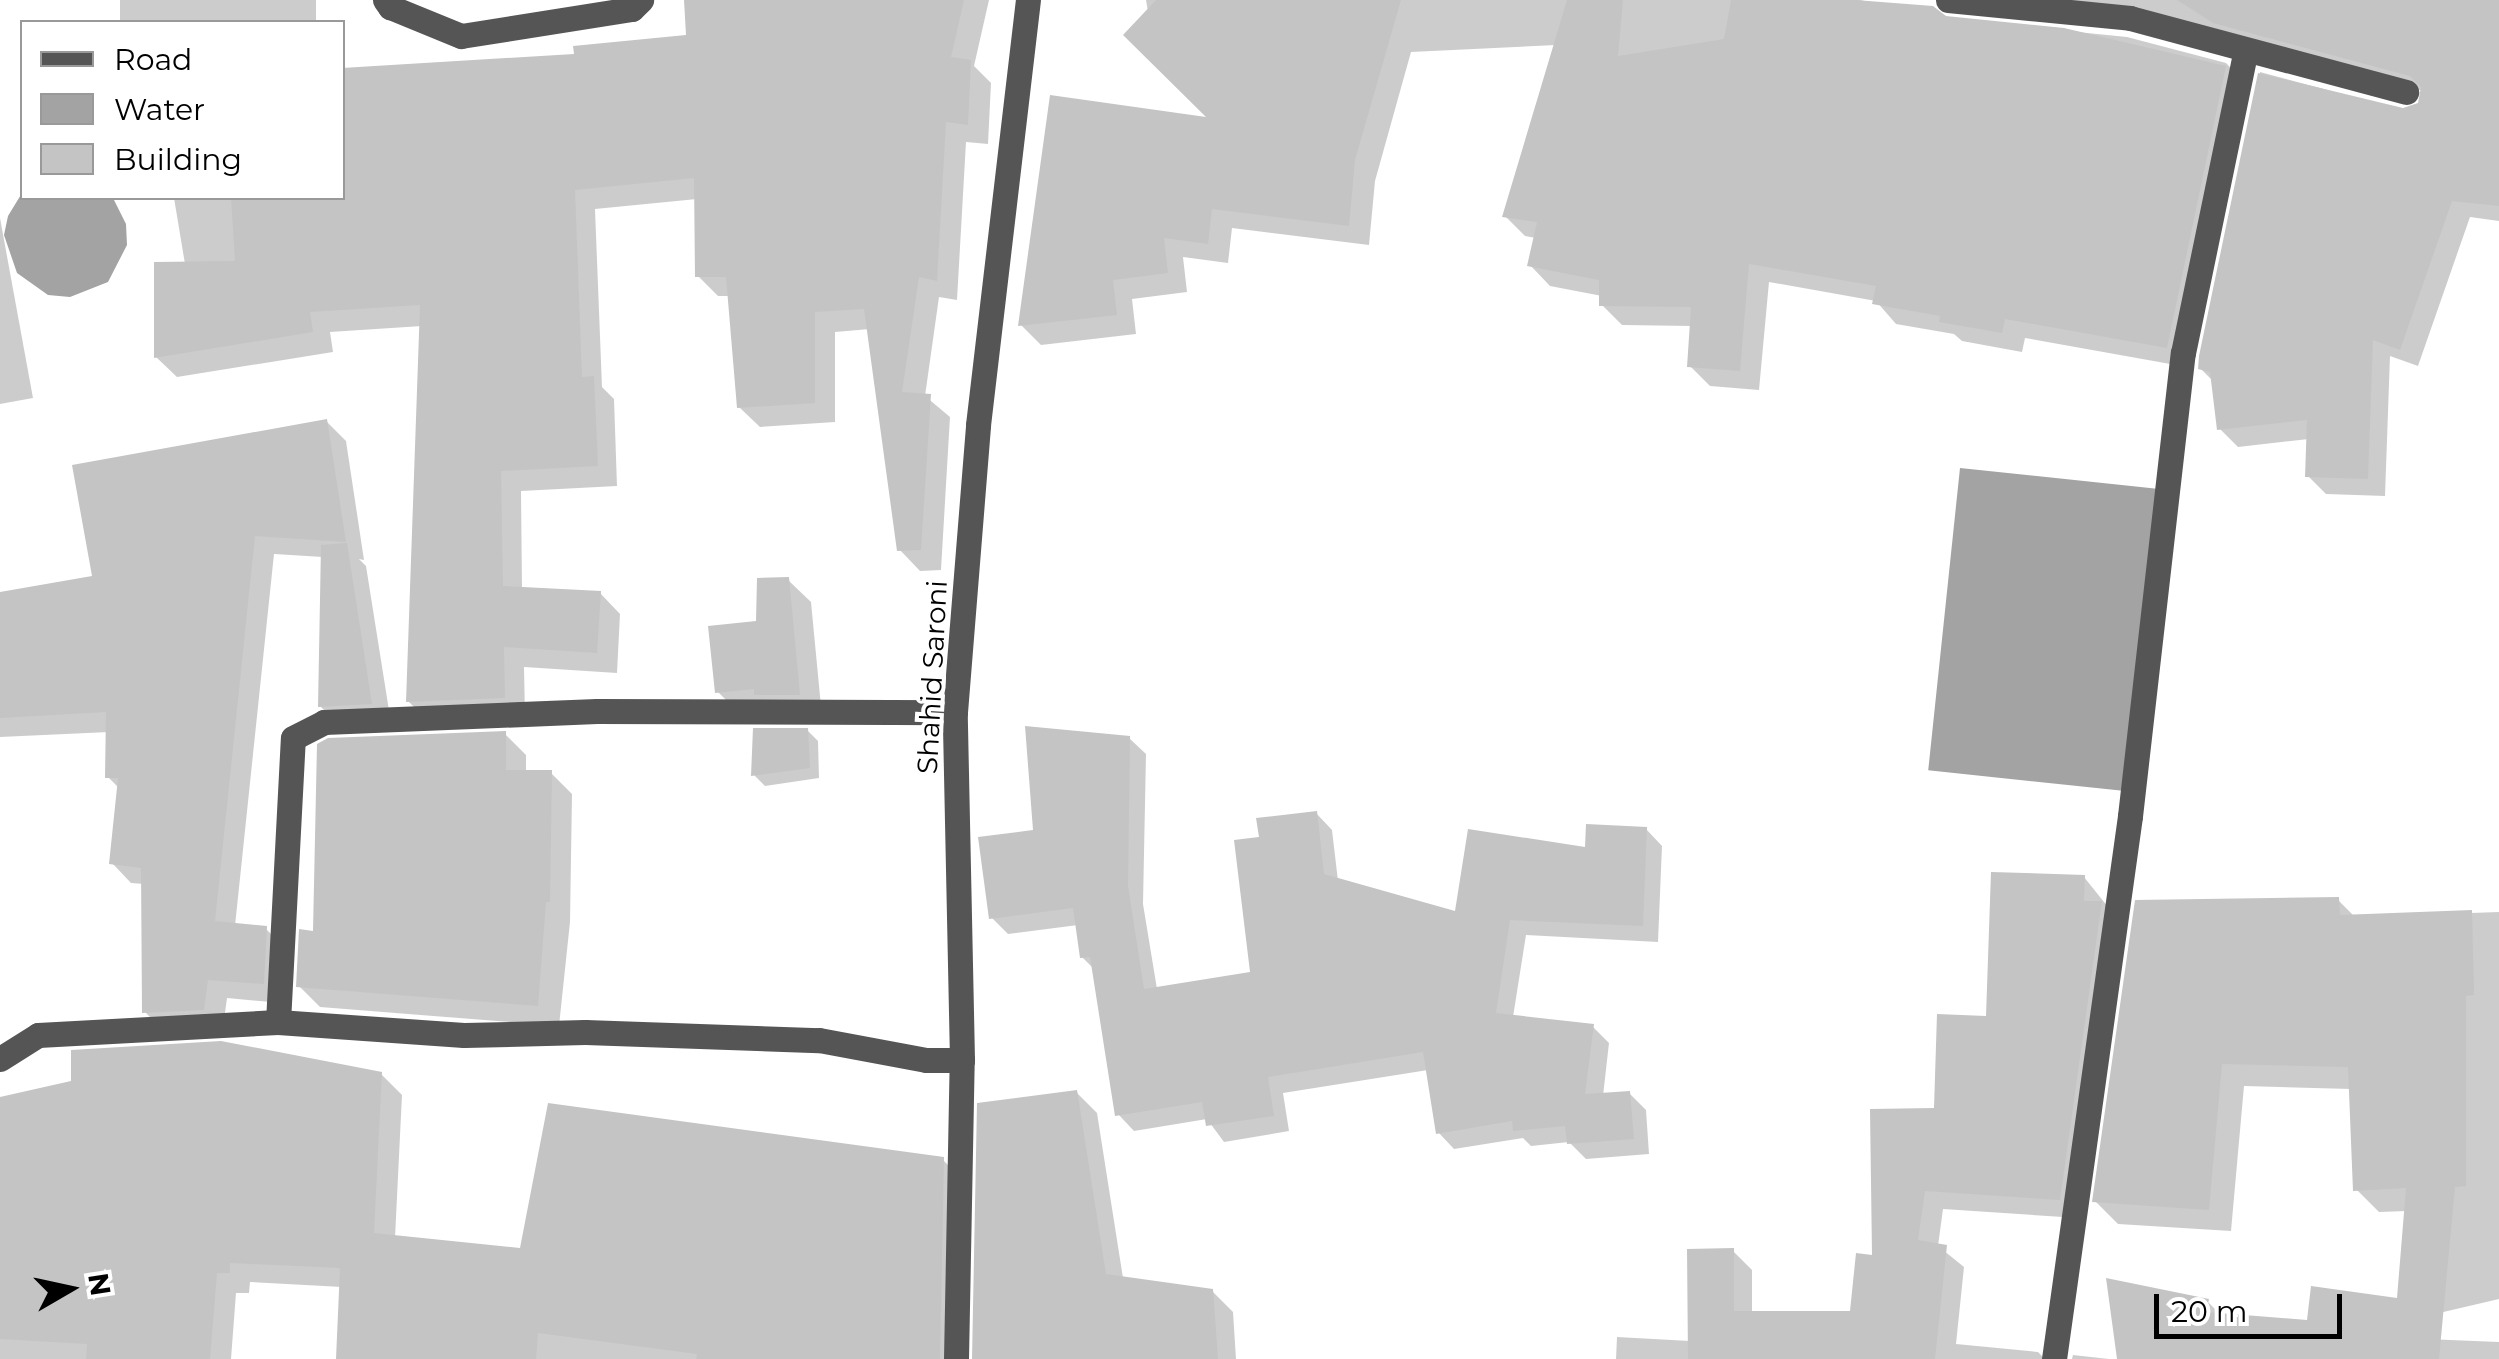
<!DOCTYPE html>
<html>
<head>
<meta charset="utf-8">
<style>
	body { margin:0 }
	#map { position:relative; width:2499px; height:1359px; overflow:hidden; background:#fff; font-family:Montserrat,sans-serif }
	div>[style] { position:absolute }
	.water>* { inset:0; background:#a3a3a3; transform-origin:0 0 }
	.shadow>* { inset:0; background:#0003; transform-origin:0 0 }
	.building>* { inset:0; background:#c4c4c4 }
	.minor>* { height:25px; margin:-12.5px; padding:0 12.5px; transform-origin:12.5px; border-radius:12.5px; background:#555 }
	span { translate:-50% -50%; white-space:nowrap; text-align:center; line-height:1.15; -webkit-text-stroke:8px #fff; paint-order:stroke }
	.street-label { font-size:28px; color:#000 }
	.legend { position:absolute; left:20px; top:20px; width:325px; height:180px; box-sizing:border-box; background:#fff; border:2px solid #999; margin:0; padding:12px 18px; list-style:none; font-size:30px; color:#000 }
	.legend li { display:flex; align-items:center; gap:20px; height:50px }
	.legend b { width:50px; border:2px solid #999 }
	.north { position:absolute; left:20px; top:1239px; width:100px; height:100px; -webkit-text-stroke:8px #fff; paint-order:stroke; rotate:81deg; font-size:28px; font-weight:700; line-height:40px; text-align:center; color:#000 }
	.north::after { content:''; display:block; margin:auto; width:35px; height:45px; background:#000; clip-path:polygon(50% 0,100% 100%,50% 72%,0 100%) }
	.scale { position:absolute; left:2154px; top:1294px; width:188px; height:45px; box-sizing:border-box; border:5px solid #000; border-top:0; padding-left:12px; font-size:30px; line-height:35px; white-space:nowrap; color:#000; -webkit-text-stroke:8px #fff; paint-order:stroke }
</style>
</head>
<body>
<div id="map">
	<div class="water">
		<div style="clip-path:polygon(22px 193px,22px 198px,113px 198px,126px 224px,127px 245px,108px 282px,70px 297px,48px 295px,17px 273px,4px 235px,8px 216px)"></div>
		<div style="left:1960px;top:468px;width:198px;height:304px;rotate:6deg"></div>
	</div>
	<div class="shadow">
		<div style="left:120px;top:0;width:196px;height:22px"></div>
		<div style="clip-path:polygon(687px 0,989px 0,974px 66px,991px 83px,988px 144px,966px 142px,957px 300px,939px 297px,925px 396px,950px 417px,941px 570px,920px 571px,900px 550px,870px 329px,835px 332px,835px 422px,760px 427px,739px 407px,730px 296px,718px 296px,698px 276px,697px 199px,595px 209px,602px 387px,614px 399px,617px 486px,521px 491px,522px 589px,600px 593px,620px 614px,617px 673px,524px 667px,525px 718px,429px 722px,408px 701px,422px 326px,330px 332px,333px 352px,177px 377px,156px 357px,185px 264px,174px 198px,342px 198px,577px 56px,689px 37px)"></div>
		<div style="clip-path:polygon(1146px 0,1860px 0,1945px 19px,2127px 37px,2226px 63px,2246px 84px,2187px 367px,2025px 338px,2022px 352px,1962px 341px,1954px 334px,1896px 324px,1876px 301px,1769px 282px,1759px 390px,1710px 386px,1690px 366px,1692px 326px,1622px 325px,1602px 305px,1602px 296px,1550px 286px,1530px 265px,1536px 238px,1525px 236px,1505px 216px,1556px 45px,1411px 52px,1375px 181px,1369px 245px,1232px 228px,1228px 263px,1183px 257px,1187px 292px,1132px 299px,1136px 334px,1041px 345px,1021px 325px,1213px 121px,1148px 12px)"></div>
		<div style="clip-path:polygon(2045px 0,2499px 0,2499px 221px,2470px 217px,2418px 366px,2390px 356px,2385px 496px,2326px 494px,2308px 476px,2309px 439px,2238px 447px,2220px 429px,2214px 382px,2200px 368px,2260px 72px,2403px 110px,2420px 105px,2423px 91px,2154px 19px)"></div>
		<div style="clip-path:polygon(0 218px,33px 398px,0 404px)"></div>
		<div style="clip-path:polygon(326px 421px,346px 441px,364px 560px,359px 559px,366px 566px,391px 723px,340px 726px,320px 706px,323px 557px,274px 554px,235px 926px,266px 929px,285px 948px,282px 1003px,227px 998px,223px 1028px,164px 1031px,145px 1012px,144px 884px,131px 883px,112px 863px,120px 789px,108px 777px,109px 732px,0 737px,0 595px,95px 578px)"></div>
		<div style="clip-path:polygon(788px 580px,811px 602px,822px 717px,740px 714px,718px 692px)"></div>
		<div style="clip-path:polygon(807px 730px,818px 741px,819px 778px,765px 786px,754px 775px)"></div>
		<div style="clip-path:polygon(505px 734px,526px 755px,526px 772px,551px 773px,572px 794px,570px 922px,559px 1026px,320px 1007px,299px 986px,316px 934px)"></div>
		<div style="clip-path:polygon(1129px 738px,1146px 754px,1143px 904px,1157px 989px,1253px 974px,1261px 840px,1316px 813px,1332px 830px,1338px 881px,1457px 914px,1588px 850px,1646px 829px,1662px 846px,1658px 942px,1526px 935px,1513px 1017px,1593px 1027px,1609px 1043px,1603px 1096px,1630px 1094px,1646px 1110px,1649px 1154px,1586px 1159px,1569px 1142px,1531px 1146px,1523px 1138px,1454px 1149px,1438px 1132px,1428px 1070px,1283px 1093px,1289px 1131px,1224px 1142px,1207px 1119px,1134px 1131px,1118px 1114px,1095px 970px,1082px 957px,1078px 925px,1008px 934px,991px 917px,1036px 832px)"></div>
		<div style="clip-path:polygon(2084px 877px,2120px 922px,2078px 1218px,1943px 1209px,1938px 1246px,1964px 1267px,1956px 1344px,2038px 1352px,2045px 1359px,1616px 1359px,1617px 1337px,1690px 1341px,1733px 1251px,1752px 1270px,1752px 1314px,1852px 1314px,1936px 1111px,1989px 1019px)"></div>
		<div style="clip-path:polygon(2338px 900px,2355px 917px,2499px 912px,2499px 1299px,2422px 1317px,2407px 1211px,2379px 1212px,2356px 1189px,2351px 1089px,2244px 1086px,2231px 1231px,2118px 1224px,2095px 1201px)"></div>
		<div style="clip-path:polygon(381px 1074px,402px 1095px,395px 1238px,522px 1251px,943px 1160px,964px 1181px,960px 1359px,338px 1359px,342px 1287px,250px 1282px,249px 1293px,236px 1293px,231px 1359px,0 1359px,0 1099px)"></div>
		<div style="clip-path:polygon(1076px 1092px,1097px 1113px,1123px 1278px,1212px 1291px,1233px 1312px,1236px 1359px,975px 1359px)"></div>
		<div style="clip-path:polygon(2207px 1301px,2222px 1316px,2278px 1333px,2499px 1342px,2499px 1359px,2119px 1359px)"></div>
		<div style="clip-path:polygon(2073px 1355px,2109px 1359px,2072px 1359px)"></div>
	</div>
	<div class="building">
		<div style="clip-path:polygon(684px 0,964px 0,951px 57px,971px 60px,968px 125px,946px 122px,937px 281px,919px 277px,902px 392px,931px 394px,921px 550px,897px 551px,864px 309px,815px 312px,815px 403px,737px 408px,726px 277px,695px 277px,694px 178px,575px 190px,582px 377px,594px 376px,598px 466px,501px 471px,503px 586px,601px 591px,597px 653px,504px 647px,505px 698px,406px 702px,420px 305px,310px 312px,313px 332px,154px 358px,154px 262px,235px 261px,231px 198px,342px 198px,342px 68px,574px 54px,573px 46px,686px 35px)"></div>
		<div style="clip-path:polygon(1156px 0,1401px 0,1355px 160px,1349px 226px,1212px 209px,1208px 244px,1164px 238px,1168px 273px,1113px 280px,1117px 315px,1018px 326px,1050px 95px,1206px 117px,1123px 35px)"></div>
		<div style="clip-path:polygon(1567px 0,1623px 0,1618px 56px,1724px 39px,1731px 0,1855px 0,1933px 6px,1946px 16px,2064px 28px,2226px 66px,2167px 348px,2005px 319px,2002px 333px,1939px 322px,1940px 316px,1872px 304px,1876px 286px,1749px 264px,1740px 371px,1687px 367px,1691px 307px,1599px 306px,1599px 280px,1527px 266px,1537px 222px,1502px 217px)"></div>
		<div style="clip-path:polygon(2177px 0,2499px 0,2499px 206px,2452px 201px,2400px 350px,2373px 340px,2368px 479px,2305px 477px,2307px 420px,2217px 430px,2210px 372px,2198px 369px,2199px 356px,2258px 73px,2403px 108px,2418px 103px,2421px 87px,2410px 76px,2213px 23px)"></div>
		<div style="clip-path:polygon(327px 419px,346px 542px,255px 536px,215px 921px,267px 926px,264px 984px,208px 980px,204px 1010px,142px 1013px,141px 868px,109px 864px,118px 778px,105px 778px,106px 712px,0 718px,0 592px,92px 576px,72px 465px)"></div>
		<div style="clip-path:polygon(347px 543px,372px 704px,318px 707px,321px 545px)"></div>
		<div style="clip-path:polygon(789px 577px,800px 695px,754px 695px,754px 689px,715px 693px,708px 626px,756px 621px,757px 578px)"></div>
		<div style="clip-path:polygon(1025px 726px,1130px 736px,1128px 886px,1144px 989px,1250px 972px,1234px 840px,1259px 837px,1256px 818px,1317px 811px,1324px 874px,1455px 911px,1468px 829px,1585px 847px,1586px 824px,1647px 827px,1643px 926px,1510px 920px,1496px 1013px,1594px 1024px,1585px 1094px,1630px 1091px,1634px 1139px,1567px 1144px,1565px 1126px,1513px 1131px,1512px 1121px,1436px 1134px,1423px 1052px,1268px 1077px,1274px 1116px,1206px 1126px,1202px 1102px,1115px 1116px,1090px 957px,1080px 958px,1073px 908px,989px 919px,978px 837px,1033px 830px)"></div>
		<div style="clip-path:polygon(753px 728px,808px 728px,810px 768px,751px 776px)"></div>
		<div style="clip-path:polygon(506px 731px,506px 770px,552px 770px,550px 902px,546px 902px,538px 1006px,296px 987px,299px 929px,313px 931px,317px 744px,328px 738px)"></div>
		<div style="clip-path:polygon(1991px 872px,2085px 875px,2084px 901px,2102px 901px,2060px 1200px,1925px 1191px,1918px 1240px,1947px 1245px,1935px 1359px,1688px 1359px,1687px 1249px,1734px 1248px,1734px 1311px,1850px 1311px,1856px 1253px,1872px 1255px,1870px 1109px,1934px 1108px,1937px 1014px,1986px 1016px)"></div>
		<div style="clip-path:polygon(2339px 897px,2340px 915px,2472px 910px,2474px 995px,2466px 996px,2466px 1186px,2455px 1187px,2439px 1359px,2117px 1359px,2106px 1278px,2209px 1299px,2206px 1312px,2307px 1320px,2311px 1286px,2397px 1298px,2406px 1188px,2353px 1191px,2348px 1067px,2222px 1064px,2209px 1210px,2092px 1202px,2135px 900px)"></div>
		<div style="clip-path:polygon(221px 1041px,382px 1072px,374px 1233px,520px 1248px,548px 1103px,944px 1157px,940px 1359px,696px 1359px,697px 1354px,538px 1333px,536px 1359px,336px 1359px,340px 1268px,230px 1263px,230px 1273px,217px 1273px,210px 1359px,86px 1359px,87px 1344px,0 1339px,0 1097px,71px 1081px,71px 1050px)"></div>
		<div style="clip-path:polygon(1077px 1090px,1106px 1274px,1213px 1289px,1218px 1359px,972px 1359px,977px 1103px)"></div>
	</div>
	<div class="minor">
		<div style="left:385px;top:0;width:9px;rotate:54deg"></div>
		<div style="left:390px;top:7px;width:77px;rotate:22.2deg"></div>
		<div style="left:461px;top:36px;width:173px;rotate:-9deg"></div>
		<div style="left:632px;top:9px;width:13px;rotate:-45deg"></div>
		<div style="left:1948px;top:0;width:183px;rotate:5.6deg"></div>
		<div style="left:2130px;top:18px;width:286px;rotate:15deg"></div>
		<div style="left:278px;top:1022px;width:284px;rotate:-87deg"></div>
		<div style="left:293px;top:738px;width:35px;rotate:-27deg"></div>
		<div style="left:324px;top:722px;width:273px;rotate:-2.3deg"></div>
		<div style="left:597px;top:711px;width:358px;rotate:0.2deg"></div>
		<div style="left:0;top:1059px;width:45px;rotate:-32.3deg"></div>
		<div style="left:38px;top:1035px;width:240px;rotate:-3.1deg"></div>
		<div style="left:278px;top:1022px;width:186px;rotate:4deg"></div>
		<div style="left:464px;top:1035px;width:121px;rotate:-1.4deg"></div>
		<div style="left:585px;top:1032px;width:234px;rotate:2deg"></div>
		<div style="left:819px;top:1040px;width:109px;rotate:10.6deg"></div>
		<div style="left:926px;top:1060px;width:36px"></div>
		<div style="left:956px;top:1359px;width:299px;rotate:-88.9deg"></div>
		<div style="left:962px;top:1060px;width:348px;rotate:-91.2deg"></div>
		<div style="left:955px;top:712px;width:288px;rotate:-85.4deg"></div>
		<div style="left:978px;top:425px;width:428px;rotate:-83.3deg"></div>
		<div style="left:2054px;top:1359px;width:548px;rotate:-82.03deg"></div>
		<div style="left:2130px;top:816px;width:466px;rotate:-83.5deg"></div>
		<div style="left:2183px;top:353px;width:309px;rotate:-78.3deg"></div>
	</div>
	<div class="street-label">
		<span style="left:932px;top:677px;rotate:-87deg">Shahid Saroni</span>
	</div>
	<ul class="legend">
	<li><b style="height:12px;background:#555"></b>Road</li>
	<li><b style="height:28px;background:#a3a3a3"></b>Water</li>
	<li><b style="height:28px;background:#c4c4c4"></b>Building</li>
	</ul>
	<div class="north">N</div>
	<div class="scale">20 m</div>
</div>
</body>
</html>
